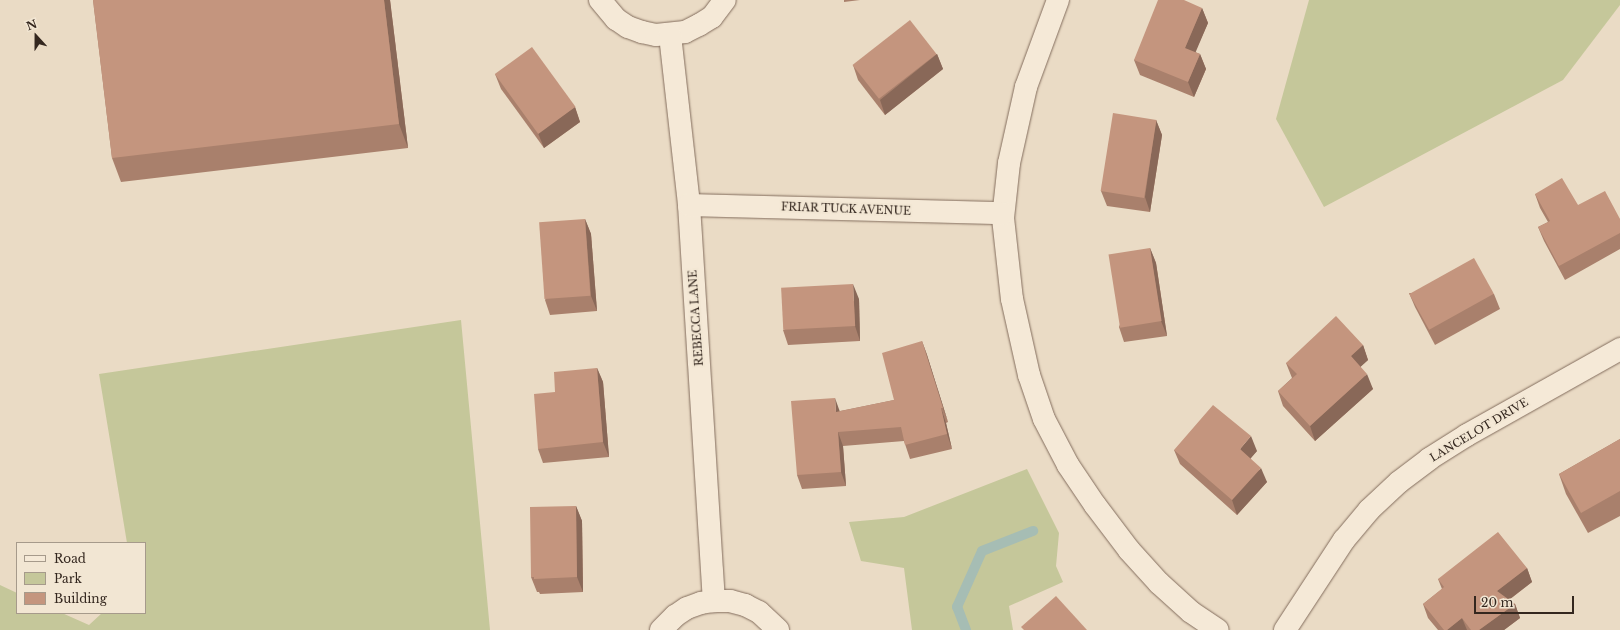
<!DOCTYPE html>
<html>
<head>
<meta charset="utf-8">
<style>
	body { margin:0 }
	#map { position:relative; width:1620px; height:630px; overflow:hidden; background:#eadbc5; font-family:"Libre Baskerville",serif }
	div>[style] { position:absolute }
	.green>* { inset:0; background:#c5c79a }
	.stream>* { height:10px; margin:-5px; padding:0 5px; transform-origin:5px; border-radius:5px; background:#a6bdb4 }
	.roads { filter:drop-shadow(0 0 1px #836d5d) drop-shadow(0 0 1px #836d5d) }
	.minor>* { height:22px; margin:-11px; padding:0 11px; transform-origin:11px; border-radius:11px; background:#f5e9d7 }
	.wall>* { inset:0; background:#a9806c }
	.shaded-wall>* { inset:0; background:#896858 }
	.building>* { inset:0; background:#c4957e; transform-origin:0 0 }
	span { translate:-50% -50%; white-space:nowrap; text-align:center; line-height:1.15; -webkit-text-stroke:4px #f2e6d3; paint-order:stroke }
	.street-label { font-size:11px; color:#34271f }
	.legend { position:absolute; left:16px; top:542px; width:130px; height:72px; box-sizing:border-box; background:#f2e6d3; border:1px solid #a69a8b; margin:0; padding:5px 7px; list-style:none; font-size:12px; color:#34271f }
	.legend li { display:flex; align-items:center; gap:8px; height:20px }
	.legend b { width:20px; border:1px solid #a69a8b }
	.north { position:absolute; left:16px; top:16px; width:40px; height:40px; -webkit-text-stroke:3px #f2e6d3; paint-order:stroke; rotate:339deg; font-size:11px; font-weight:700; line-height:16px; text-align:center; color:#34271f }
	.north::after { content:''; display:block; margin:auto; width:14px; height:18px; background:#34271f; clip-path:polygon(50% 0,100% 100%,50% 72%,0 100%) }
	.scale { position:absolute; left:1474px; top:596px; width:100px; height:18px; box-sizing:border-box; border:2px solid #34271f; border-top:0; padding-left:5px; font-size:12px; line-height:14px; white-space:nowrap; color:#34271f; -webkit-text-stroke:3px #f2e6d3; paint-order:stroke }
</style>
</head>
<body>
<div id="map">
	<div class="green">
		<div style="clip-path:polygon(1309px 0,1620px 0,1620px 5px,1563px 80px,1324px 207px,1276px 119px)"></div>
		<div style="clip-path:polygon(461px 320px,490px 630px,0 630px,0 585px,17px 593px,17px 613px,62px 613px,89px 625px,102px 613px,145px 613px,145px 543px,127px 543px,99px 374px)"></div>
		<div style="clip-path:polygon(1027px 469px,1059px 533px,1056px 566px,1063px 582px,1009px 606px,1013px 630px,912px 630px,904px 568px,861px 561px,849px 522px,904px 517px)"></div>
	</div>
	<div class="stream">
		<div style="left:966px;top:630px;width:25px;rotate:-111deg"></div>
		<div style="left:957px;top:607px;width:61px;rotate:-65.9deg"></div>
		<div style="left:982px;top:551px;width:55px;rotate:-21.4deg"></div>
	</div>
	<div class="roads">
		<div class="minor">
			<div style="left:600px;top:0;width:25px;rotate:50deg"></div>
			<div style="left:616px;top:19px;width:14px;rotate:34deg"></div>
			<div style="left:628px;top:27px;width:15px;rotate:20deg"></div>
			<div style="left:642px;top:32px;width:14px;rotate:12deg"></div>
			<div style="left:656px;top:35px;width:29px;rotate:-6deg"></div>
			<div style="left:685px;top:32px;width:16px;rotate:-27deg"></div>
			<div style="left:699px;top:25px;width:15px;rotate:-32deg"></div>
			<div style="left:712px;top:17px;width:21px;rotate:-53deg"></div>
			<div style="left:1058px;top:0;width:93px;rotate:110.2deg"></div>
			<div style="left:1026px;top:87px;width:78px;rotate:102.6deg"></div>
			<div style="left:1009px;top:163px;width:55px;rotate:96.2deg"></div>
			<div style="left:1003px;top:218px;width:81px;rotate:83.7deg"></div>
			<div style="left:1012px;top:299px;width:78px;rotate:77.4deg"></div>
			<div style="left:1029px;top:375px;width:46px;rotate:71.2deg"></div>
			<div style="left:1044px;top:419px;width:52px;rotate:62.4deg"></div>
			<div style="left:1068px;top:465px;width:48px;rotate:56deg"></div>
			<div style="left:1095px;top:505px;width:56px;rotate:52.9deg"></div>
			<div style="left:1129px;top:550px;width:45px;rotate:47.7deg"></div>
			<div style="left:1159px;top:583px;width:43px;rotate:42.2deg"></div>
			<div style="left:1191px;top:612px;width:32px;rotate:34deg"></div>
			<div style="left:670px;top:35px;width:171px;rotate:83.6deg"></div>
			<div style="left:689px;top:205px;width:397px;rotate:86.4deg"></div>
			<div style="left:689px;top:205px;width:314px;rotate:1.5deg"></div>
			<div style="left:661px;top:630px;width:20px;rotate:-45deg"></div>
			<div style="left:675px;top:616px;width:14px;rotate:-34deg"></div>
			<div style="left:687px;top:608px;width:15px;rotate:-20deg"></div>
			<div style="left:701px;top:603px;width:13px;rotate:-9deg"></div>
			<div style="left:714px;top:601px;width:16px"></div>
			<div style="left:730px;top:601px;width:16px;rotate:15deg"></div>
			<div style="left:745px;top:605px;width:16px;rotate:27deg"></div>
			<div style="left:759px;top:612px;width:26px;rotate:43deg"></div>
			<div style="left:1285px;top:630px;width:108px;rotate:-56.8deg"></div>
			<div style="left:1344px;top:540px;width:39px;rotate:-50deg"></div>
			<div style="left:1369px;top:510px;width:41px;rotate:-43deg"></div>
			<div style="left:1399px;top:482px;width:38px;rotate:-37deg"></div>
			<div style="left:1429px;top:459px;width:45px;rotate:-32.3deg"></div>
			<div style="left:1467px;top:435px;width:176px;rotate:-29.3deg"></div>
		</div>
	</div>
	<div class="wall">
		<div style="clip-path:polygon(93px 0,390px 0,408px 148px,121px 182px,112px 158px)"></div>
		<div style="clip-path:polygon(844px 0,860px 0,844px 2px)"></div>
		<div style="clip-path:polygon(1202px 8px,1208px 23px,1195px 52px,1200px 54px,1206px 69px,1194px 97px,1140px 75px,1134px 60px)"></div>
		<div style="clip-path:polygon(937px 54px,943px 69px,885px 115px,858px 80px,853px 65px)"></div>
		<div style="clip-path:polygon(495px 74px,575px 107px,580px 122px,544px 148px,501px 89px)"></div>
		<div style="clip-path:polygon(1156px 120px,1162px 135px,1150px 212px,1107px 206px,1101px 191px)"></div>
		<div style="clip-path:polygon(1535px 194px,1578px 205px,1620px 219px,1620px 249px,1565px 280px,1544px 241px,1538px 227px,1548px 222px,1540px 208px)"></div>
		<div style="clip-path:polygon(585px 219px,591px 234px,597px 311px,550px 315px,545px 300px)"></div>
		<div style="clip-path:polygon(1150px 248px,1156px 263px,1167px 336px,1124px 342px,1119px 327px)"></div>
		<div style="clip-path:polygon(1409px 293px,1494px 294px,1500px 309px,1435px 345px,1415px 307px)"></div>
		<div style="clip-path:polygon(859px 299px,860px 341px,788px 345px,783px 330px)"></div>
		<div style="clip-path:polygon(922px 341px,927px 355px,948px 422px,946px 423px,952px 449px,910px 459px,904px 441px,843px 446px,846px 486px,802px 489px,797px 475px,840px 411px,894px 400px)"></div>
		<div style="clip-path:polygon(1363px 345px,1368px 360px,1360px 367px,1373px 389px,1315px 441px,1283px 406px,1278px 391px,1292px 378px,1286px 363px)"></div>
		<div style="clip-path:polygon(597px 368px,603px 382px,609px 457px,543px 463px,538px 449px,555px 392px)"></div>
		<div style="clip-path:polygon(1620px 439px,1620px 516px,1588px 533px,1566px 494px,1559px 474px)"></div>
		<div style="clip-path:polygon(1174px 450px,1257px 451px,1250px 458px,1267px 482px,1237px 515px,1180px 464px)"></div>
		<div style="clip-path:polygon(576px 506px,582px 521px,583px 592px,540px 594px,539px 592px,537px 592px,531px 577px)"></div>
		<div style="clip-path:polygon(1527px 568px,1532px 582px,1509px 600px,1515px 604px,1520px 618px,1504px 630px,1438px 630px,1428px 618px,1423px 604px,1442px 589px,1438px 579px)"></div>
	</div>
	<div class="shaded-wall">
		<div style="clip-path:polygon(384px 0,390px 0,408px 148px,399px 124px)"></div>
		<div style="clip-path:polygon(1202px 8px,1208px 23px,1191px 63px,1185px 48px)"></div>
		<div style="clip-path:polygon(937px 54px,943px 69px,885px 115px,880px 100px)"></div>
		<div style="clip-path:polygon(1200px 54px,1206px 69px,1194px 97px,1188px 82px)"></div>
		<div style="clip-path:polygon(575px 107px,580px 122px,544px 148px,538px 133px)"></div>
		<div style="clip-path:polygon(1156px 120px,1162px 135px,1150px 212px,1145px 197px)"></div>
		<div style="clip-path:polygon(585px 219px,591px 234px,597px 311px,591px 296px)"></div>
		<div style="clip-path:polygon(1150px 248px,1156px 263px,1167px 336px,1161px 321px)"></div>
		<div style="clip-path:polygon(853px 284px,859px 299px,860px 341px,855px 326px)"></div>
		<div style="clip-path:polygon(922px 341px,927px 355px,948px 422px,943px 408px)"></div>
		<div style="clip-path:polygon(1363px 345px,1368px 360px,1356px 371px,1351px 356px)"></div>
		<div style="clip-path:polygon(597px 368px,603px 382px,609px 457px,603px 442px)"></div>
		<div style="clip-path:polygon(1367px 374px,1373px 389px,1315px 441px,1310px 426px)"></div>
		<div style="clip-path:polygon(835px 398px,840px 412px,836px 412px)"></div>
		<div style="clip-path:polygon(941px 408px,946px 423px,952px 449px,947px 434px)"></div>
		<div style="clip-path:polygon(838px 432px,843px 446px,846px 486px,841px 472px)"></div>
		<div style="clip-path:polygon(1251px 436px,1257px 451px,1246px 464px,1240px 449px)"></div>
		<div style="clip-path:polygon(1261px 468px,1267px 482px,1237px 515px,1232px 500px)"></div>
		<div style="clip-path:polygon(576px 506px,582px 521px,583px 592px,577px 577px)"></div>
		<div style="clip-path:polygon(1527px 568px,1532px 582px,1502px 605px,1497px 591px)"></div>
		<div style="clip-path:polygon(1515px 604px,1520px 618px,1504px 630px,1479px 630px)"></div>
		<div style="clip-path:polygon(1462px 618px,1467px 630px,1447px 630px)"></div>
	</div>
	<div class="building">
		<div style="clip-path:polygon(93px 0,384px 0,399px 124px,112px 158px)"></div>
		<div style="clip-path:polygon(1158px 0,1184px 0,1202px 8px,1185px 48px,1200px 54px,1188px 82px,1134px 60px)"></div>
		<div style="left:910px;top:20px;width:43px;height:73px;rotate:52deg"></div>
		<div style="left:532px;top:47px;width:74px;height:46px;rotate:54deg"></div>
		<div style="left:1113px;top:113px;width:44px;height:79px;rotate:9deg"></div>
		<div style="clip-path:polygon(1562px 178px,1578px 205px,1605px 191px,1620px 219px,1620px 233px,1559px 266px,1538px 227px,1550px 221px,1535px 194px)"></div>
		<div style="left:585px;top:219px;width:77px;height:46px;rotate:86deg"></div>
		<div style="left:1150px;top:248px;width:74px;height:42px;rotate:81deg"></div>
		<div style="left:1474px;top:258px;width:41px;height:74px;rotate:61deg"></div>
		<div style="left:853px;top:284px;width:42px;height:72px;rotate:87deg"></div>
		<div style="clip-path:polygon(1336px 316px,1363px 345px,1351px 356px,1367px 374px,1310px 426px,1278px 391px,1297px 374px,1286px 363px)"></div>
		<div style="clip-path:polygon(922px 341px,943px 408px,941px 408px,947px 434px,905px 445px,901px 427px,838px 432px,841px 472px,797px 475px,791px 401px,835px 398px,836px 412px,894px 400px,882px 353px)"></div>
		<div style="clip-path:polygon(597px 368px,603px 442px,538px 449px,534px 394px,555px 392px,554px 372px)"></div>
		<div style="clip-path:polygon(1213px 405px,1251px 436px,1240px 449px,1261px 468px,1232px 500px,1174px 450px)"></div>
		<div style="clip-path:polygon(1620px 439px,1620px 491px,1581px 513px,1559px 474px)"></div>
		<div style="clip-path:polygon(576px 506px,577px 577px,534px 579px,534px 577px,531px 577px,530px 507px)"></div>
		<div style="clip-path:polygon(1498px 532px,1527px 568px,1497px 591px,1515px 604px,1479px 630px,1471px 630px,1462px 618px,1447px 630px,1444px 630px,1423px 604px,1444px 587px,1438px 579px)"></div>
		<div style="clip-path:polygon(1056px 596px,1087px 630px,1024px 630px,1021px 627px)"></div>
	</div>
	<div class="street-label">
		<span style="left:846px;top:209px;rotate:2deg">FRIAR TUCK AVENUE</span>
		<span style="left:696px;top:318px;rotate:-94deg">REBECCA LANE</span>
		<span style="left:1479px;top:430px;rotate:-31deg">LANCELOT DRIVE</span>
	</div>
	<ul class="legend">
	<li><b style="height:5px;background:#f5e9d7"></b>Road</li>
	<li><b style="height:11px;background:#c5c79a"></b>Park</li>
	<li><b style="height:11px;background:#c4957e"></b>Building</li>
	</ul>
	<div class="north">N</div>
	<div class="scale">20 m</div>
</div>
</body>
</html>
